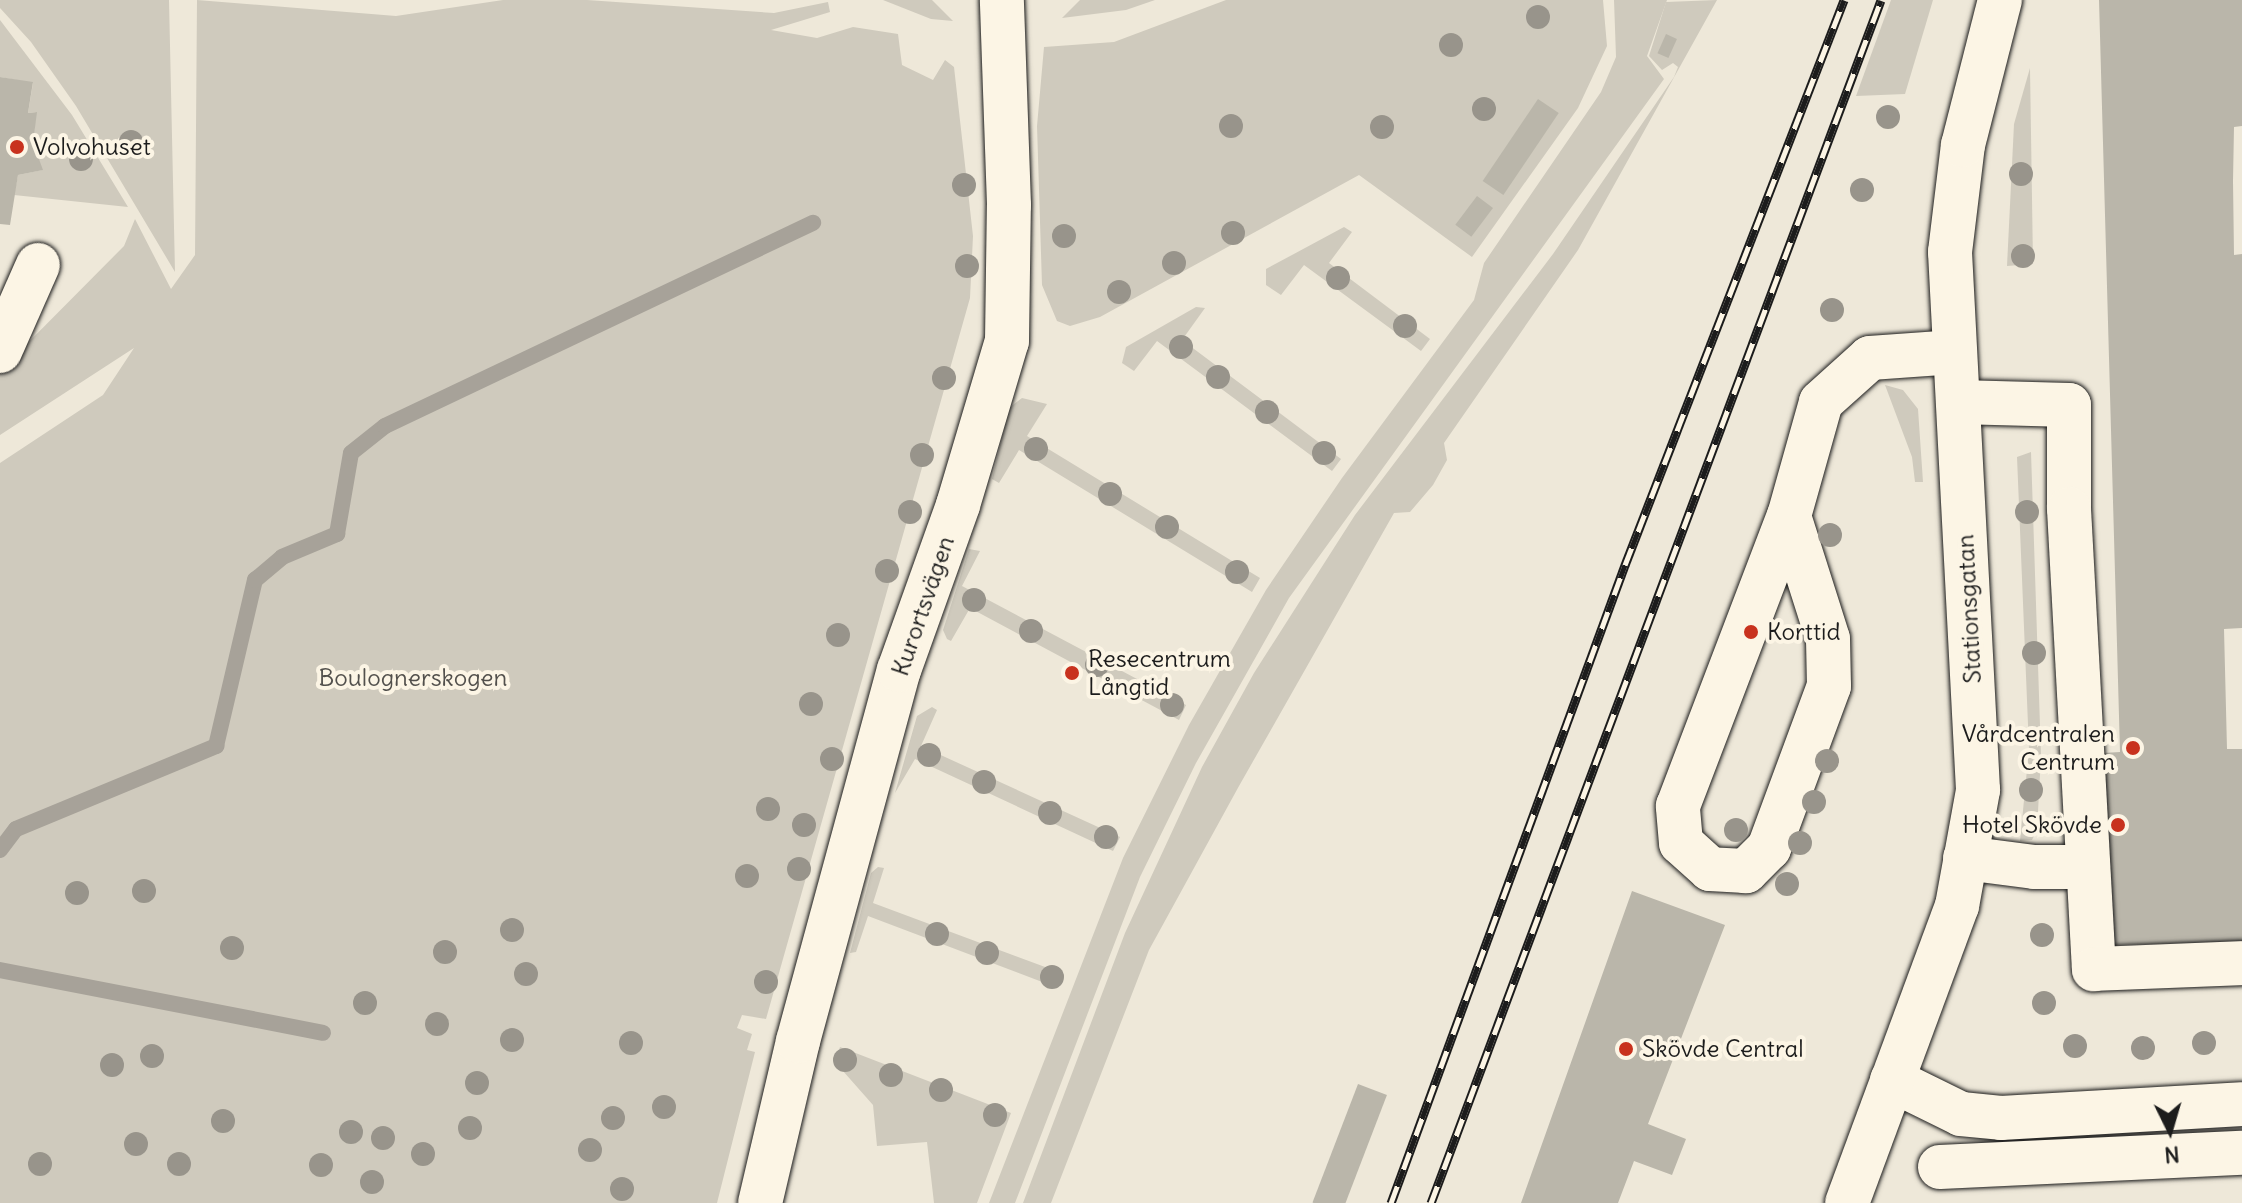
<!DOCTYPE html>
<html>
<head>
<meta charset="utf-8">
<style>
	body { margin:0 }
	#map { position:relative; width:2242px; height:1203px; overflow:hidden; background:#eee8d9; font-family:Delius,sans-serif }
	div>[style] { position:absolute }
	.green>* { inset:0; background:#cfcabd }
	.stream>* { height:16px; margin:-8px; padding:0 8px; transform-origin:8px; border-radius:8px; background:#a7a299 }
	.building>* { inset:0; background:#bab6aa; transform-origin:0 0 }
	.roads { filter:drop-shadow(0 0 2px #1c1c1c) drop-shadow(0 0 2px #1c1c1c) }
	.minor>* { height:44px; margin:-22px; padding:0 22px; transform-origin:22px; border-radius:22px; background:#fcf5e5 }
	.rail>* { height:9px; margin-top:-4.5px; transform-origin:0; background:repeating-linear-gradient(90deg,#fcf5e5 0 18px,#1c1c1c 0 36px); box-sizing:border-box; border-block:2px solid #1c1c1c }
	.trees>* { width:24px; height:24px; margin:-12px; border-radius:50%; background:#98948b }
	.dots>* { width:22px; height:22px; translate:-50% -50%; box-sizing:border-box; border:4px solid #fcf5e5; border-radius:50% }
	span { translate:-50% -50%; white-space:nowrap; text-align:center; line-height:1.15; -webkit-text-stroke:8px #fcf5e5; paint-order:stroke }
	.poi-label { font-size:24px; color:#1c1c1c }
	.left { translate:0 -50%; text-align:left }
	.right { translate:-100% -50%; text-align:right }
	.street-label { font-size:24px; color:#1c1c1c }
	.park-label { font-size:24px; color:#52504c }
	.north { position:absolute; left:2130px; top:1091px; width:80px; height:80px; -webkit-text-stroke:6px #fcf5e5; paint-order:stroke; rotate:175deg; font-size:22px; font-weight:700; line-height:32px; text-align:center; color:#1c1c1c }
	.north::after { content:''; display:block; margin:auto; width:28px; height:36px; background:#1c1c1c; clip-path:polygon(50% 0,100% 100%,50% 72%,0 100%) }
</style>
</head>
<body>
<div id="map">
	<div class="green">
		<div style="clip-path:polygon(0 0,169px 0,175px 272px,76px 106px,31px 42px,0 8px)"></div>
		<div style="clip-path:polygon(197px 0,396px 16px,503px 0,587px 0,774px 13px,828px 2px,830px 12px,771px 30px,817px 38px,853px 27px,898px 34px,902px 65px,933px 80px,945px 60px,954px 67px,973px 236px,970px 298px,766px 1019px,742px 1015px,737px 1028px,752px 1034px,747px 1050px,755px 1052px,717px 1203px,0 1203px,0 463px,103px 395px,134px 348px,0 435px,0 371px,124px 246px,135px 219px,171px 289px,195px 255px)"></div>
		<div style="clip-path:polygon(883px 0,932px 0,953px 21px,931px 19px)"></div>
		<div style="clip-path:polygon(1080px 0,1155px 0,1126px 10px,1062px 18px)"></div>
		<div style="clip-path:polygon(1226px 0,1603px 0,1607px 46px,1578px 108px,1472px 257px,1359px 175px,1100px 317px,1070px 326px,1057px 321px,1042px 285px,1037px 126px,1044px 47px,1114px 42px)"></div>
		<div style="clip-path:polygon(1614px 0,1667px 0,1647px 56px,1664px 79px,1289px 598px,1196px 763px,1140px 877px,1015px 1203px,989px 1203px,1123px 858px,1189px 725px,1266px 590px,1342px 478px,1474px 300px,1484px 263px,1601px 92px,1616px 57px)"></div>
		<div style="clip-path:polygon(1717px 0,1578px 250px,1444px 443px,1447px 460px,1433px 485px,1410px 512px,1394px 513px,1239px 786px,1149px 950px,1051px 1203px,1023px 1203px,1125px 933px,1202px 767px,1254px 673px,1355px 515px,1553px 254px,1674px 77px,1678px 67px,1673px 63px,1662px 70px,1649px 56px,1666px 2px)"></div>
		<div style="clip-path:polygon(1891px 0,1933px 0,1905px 94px,1856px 96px)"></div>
		<div style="clip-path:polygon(0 20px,72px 115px,128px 207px,14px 195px,18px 175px,42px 170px,33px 143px,36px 112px,28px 113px,33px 83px,0 77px)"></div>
		<div style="clip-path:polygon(2030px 68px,2033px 264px,2007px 266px,2014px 124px)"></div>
		<div style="clip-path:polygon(1344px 227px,1352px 232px,1329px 263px,1430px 339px,1421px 351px,1304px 265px,1281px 295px,1266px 285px,1266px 269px)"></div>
		<div style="clip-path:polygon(1196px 307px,1205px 308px,1182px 340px,1341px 459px,1332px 471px,1157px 341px,1134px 371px,1122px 363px,1126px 347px)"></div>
		<div style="clip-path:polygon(1885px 385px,1903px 390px,1918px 409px,1923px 482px,1915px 482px,1912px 457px)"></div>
		<div style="clip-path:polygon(1022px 398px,1047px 404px,1027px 436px,1260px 578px,1252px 592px,1019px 450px,999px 483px,992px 479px,1009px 408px)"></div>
		<div style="clip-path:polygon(2031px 452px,2041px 756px,2037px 830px,2032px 840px,2020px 841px,2029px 749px,2017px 457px)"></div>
		<div style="clip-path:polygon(969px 549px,980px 551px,962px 586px,1186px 705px,1179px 720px,970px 608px,951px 641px,947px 639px,943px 630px)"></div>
		<div style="clip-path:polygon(932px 707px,937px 710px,921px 746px,1120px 837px,1113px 851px,915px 759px,895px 793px,917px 716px)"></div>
		<div style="clip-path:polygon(878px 867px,884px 868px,873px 903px,1064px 974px,1058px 988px,868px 916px,856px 952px,850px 953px,871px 873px)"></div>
		<div style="clip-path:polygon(840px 1047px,1011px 1113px,977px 1203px,934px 1203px,927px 1142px,877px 1146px,873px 1105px,835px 1062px)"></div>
	</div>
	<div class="stream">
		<div style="left:0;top:850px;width:26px;rotate:-53deg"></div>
		<div style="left:16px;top:829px;width:217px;rotate:-22.5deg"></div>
		<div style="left:216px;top:746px;width:171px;rotate:-76.8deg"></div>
		<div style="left:255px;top:580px;width:35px;rotate:-40deg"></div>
		<div style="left:282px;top:557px;width:60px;rotate:-22.7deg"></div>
		<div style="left:337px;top:534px;width:82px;rotate:-80.2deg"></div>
		<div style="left:351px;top:453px;width:43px;rotate:-38.5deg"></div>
		<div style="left:385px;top:426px;width:474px;rotate:-25.4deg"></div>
		<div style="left:0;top:970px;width:329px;rotate:11deg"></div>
	</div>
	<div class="building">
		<div style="clip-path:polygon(2099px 0,2242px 0,2242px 126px,2234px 127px,2233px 181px,2234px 255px,2242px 254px,2242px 628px,2224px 629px,2227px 749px,2242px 749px,2242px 942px,2108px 945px,2103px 753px,2120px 752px)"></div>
		<div style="left:1666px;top:34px;width:12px;height:21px;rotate:24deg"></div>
		<div style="clip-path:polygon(0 77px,33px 82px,28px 113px,37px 112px,33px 143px,43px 170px,18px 175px,10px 225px,0 224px)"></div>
		<div style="left:1538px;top:99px;width:25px;height:99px;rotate:34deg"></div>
		<div style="left:1477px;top:196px;width:20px;height:36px;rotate:37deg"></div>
		<div style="clip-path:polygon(1632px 891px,1725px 925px,1648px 1124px,1686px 1139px,1672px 1175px,1634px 1161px,1618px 1203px,1521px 1203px)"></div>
		<div style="left:1358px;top:1084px;width:31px;height:127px;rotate:21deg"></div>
	</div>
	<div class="roads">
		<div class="minor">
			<div style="left:0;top:351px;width:94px;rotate:-66.2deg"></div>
			<div style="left:1958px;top:402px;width:111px;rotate:1.5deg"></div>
			<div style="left:2069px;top:405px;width:104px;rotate:90deg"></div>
			<div style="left:2069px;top:509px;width:461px;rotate:86.9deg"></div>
			<div style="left:2094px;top:969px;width:148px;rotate:-2.3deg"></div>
			<div style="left:1789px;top:516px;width:129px;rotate:72.4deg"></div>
			<div style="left:1828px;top:639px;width:47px;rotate:88.8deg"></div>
			<div style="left:1829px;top:686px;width:173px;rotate:110.3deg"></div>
			<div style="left:1769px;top:848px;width:33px;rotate:135deg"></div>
			<div style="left:1746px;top:871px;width:36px;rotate:-177deg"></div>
			<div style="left:1710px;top:869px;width:39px;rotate:-138deg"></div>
			<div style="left:1681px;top:843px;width:37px;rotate:-95deg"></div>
			<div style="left:1678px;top:806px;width:311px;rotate:-69.1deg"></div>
			<div style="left:1789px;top:516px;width:118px;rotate:-74.3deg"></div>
			<div style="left:1821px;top:402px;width:66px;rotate:-41.9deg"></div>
			<div style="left:1870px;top:358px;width:85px;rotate:-4deg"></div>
			<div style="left:1965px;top:858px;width:70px;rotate:7.4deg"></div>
			<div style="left:2034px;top:867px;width:54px"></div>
			<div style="left:1892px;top:1080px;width:77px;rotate:26.2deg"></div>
			<div style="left:1961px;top:1114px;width:40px;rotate:5.7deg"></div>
			<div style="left:2001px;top:1118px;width:241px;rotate:-3.3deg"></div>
			<div style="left:1940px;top:1167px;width:302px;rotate:-2.7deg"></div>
			<div style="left:760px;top:1203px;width:166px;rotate:-76.8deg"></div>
			<div style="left:798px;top:1041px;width:385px;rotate:-74.8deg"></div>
			<div style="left:899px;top:670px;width:175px;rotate:-70.3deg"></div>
			<div style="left:958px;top:505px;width:171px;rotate:-73.4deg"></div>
			<div style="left:1007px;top:341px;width:136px;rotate:-89.2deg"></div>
			<div style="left:1009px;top:205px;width:205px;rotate:-92deg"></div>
			<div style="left:1847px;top:1203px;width:317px;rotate:-69.7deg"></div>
			<div style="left:1957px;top:906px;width:118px;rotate:-79.7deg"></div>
			<div style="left:1978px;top:790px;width:539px;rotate:-92.98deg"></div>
			<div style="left:1950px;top:252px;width:108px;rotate:-83.1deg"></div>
			<div style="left:1963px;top:145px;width:150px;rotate:-75.7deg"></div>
		</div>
	</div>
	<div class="rail">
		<div style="left:1391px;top:1203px;width:680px;rotate:-69.86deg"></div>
		<div style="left:1625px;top:565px;width:606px;rotate:-68.81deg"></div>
		<div style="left:1431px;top:1203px;width:1284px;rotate:-69.49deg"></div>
	</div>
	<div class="trees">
		<div style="left:1538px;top:17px"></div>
		<div style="left:1451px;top:45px"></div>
		<div style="left:1484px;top:109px"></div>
		<div style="left:1888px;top:117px"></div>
		<div style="left:1231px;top:126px"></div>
		<div style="left:1382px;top:127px"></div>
		<div style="left:131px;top:142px"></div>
		<div style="left:81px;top:159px"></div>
		<div style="left:2021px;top:174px"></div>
		<div style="left:964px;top:185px"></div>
		<div style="left:1862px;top:190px"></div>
		<div style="left:1233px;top:233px"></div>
		<div style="left:1064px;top:236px"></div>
		<div style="left:2023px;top:256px"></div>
		<div style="left:1174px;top:263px"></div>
		<div style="left:967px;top:266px"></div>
		<div style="left:1338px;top:278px"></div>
		<div style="left:1119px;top:292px"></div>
		<div style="left:1832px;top:310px"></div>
		<div style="left:1405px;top:326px"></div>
		<div style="left:1181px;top:347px"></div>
		<div style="left:1218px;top:377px"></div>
		<div style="left:944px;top:378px"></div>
		<div style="left:1267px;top:412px"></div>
		<div style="left:1036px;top:449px"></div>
		<div style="left:1324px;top:453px"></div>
		<div style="left:922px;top:455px"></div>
		<div style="left:1110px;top:494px"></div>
		<div style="left:910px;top:512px"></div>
		<div style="left:2027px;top:512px"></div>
		<div style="left:1167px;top:527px"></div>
		<div style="left:1830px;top:535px"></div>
		<div style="left:887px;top:571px"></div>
		<div style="left:1237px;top:572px"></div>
		<div style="left:974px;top:600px"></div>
		<div style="left:1031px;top:631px"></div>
		<div style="left:838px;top:635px"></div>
		<div style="left:2034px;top:653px"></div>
		<div style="left:1097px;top:665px"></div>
		<div style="left:811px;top:704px"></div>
		<div style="left:1172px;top:705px"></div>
		<div style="left:929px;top:755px"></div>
		<div style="left:832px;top:759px"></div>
		<div style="left:1827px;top:761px"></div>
		<div style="left:984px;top:782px"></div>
		<div style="left:2031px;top:790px"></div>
		<div style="left:1814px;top:802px"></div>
		<div style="left:768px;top:809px"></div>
		<div style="left:1050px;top:813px"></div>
		<div style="left:804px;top:825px"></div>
		<div style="left:1736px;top:830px"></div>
		<div style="left:1106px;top:837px"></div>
		<div style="left:1800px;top:843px"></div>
		<div style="left:799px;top:869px"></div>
		<div style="left:747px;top:876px"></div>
		<div style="left:1787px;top:884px"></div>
		<div style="left:144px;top:891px"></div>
		<div style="left:77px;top:893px"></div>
		<div style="left:512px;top:930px"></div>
		<div style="left:937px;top:934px"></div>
		<div style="left:2042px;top:935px"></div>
		<div style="left:232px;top:948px"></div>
		<div style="left:445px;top:952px"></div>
		<div style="left:987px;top:953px"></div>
		<div style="left:526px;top:974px"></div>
		<div style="left:1052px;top:977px"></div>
		<div style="left:766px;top:982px"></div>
		<div style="left:365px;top:1003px"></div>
		<div style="left:2044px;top:1003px"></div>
		<div style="left:437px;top:1024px"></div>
		<div style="left:512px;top:1040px"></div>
		<div style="left:631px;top:1043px"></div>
		<div style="left:2204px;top:1043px"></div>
		<div style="left:2075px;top:1046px"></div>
		<div style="left:2143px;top:1048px"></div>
		<div style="left:152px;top:1056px"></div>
		<div style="left:845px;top:1060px"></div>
		<div style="left:112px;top:1065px"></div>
		<div style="left:891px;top:1075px"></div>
		<div style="left:477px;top:1083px"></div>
		<div style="left:941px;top:1090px"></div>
		<div style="left:664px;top:1107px"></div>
		<div style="left:995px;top:1115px"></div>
		<div style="left:613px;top:1118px"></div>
		<div style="left:223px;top:1121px"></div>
		<div style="left:470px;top:1128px"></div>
		<div style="left:351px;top:1132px"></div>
		<div style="left:383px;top:1138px"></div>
		<div style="left:136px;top:1144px"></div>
		<div style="left:590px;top:1150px"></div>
		<div style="left:423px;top:1154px"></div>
		<div style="left:40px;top:1164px"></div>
		<div style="left:179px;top:1164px"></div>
		<div style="left:321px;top:1165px"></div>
		<div style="left:372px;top:1182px"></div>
		<div style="left:622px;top:1189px"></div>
	</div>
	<div class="dots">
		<div style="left:17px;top:147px;background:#c8321e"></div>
		<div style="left:1751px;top:632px;background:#c8321e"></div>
		<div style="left:1072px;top:673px;background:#c8321e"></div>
		<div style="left:2133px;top:748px;background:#c8321e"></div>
		<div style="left:2118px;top:825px;background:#c8321e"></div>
		<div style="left:1626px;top:1049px;background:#c8321e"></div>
	</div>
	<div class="poi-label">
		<span class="left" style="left:33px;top:147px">Volvohuset</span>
		<span class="left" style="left:1767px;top:632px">Korttid</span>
		<span class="left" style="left:1088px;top:673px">Resecentrum<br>Långtid</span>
		<span class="right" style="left:2115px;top:748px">Vårdcentralen<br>Centrum</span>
		<span class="right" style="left:2102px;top:825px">Hotel Skövde</span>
		<span class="left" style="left:1642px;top:1049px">Skövde Central</span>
	</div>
	<div class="street-label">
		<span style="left:923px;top:606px;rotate:-71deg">Kurortsvägen</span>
		<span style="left:1969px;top:609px;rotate:-93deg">Stationsgatan</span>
	</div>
	<div class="park-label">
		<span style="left:413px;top:678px">Boulognerskogen</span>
	</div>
	<div class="north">N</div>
</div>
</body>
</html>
